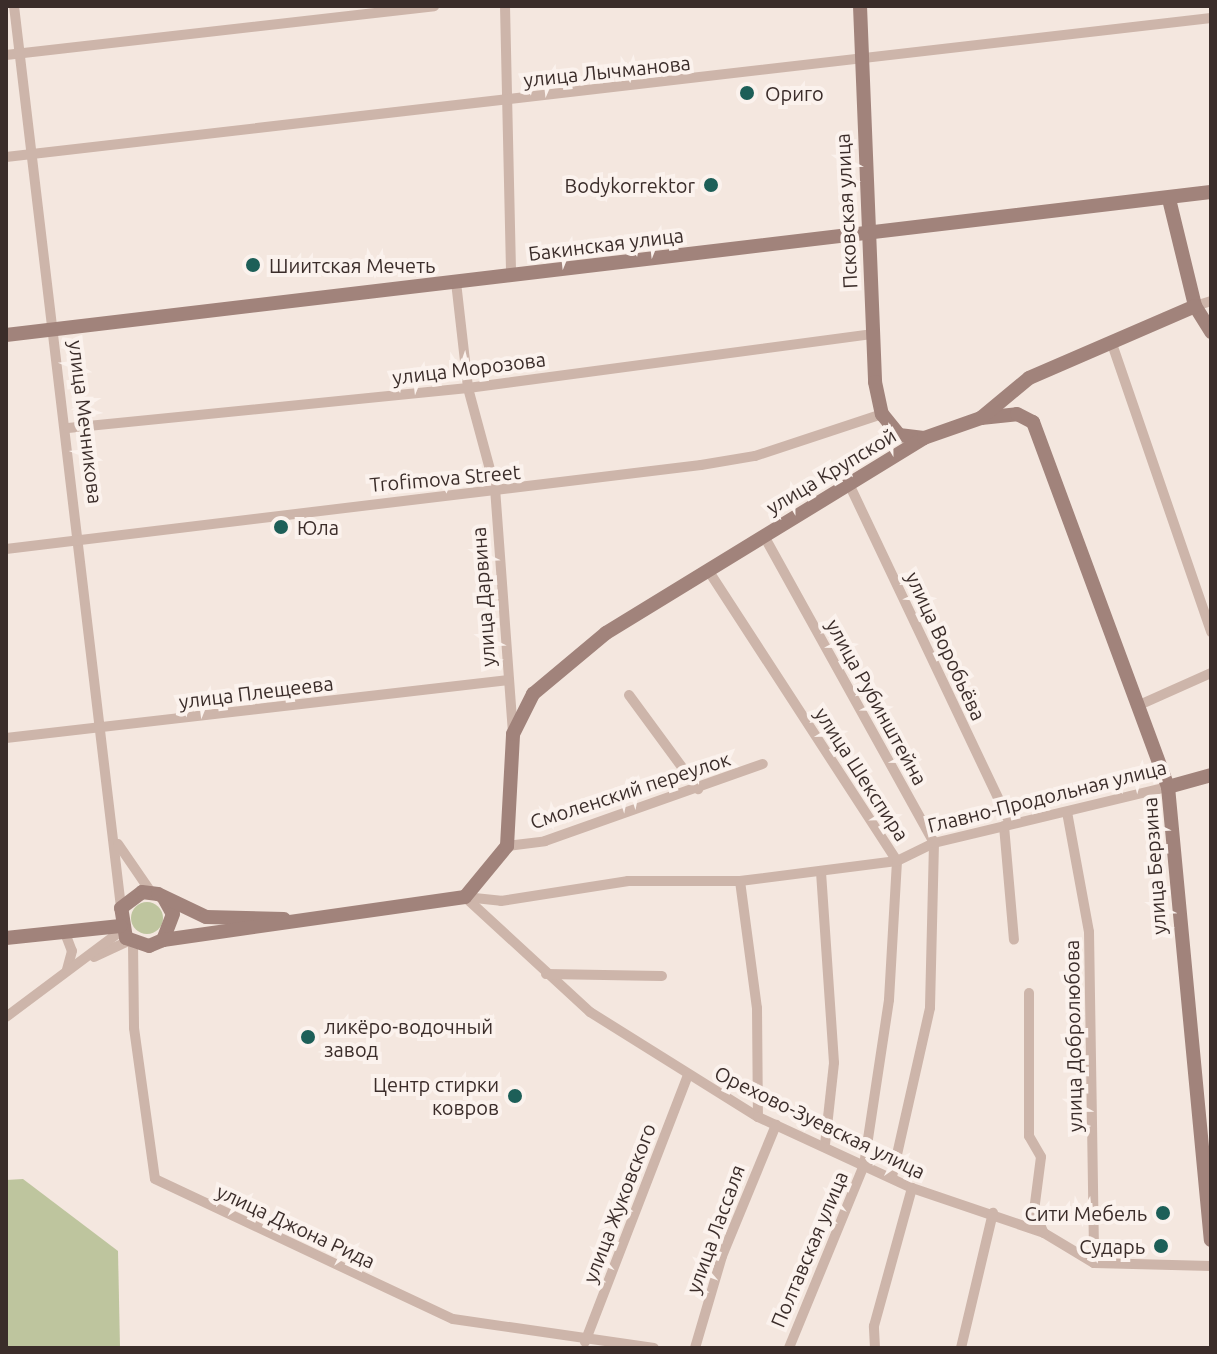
<!DOCTYPE html>
<html>
<head>
<meta charset="utf-8">
<style>
	body { margin:0 }
	#map { position:relative; width:1217px; height:1354px; overflow:hidden; background:#f4e7df; font-family:Ubuntu,sans-serif }
	div>[style] { position:absolute }
	.green>* { inset:0; background:#bec59e }
	.round { border-radius:50% }
	.street>* { height:10px; margin:-5px; padding:0 5px; transform-origin:5px; border-radius:5px; background:#cdb5aa }
	.secondary>* { height:14px; margin:-7px; padding:0 7px; transform-origin:7px; border-radius:7px; background:#a1837b }
	.dots>* { width:22px; height:22px; translate:-50% -50%; box-sizing:border-box; border:4px solid #fbf2ed; border-radius:50% }
	span { translate:-50% -50%; white-space:nowrap; text-align:center; line-height:1.15; -webkit-text-stroke:8px #fbf2ed; paint-order:stroke }
	.street-label { font-size:20px; color:#3b2d2a }
	.poi-label { font-size:20px; color:#3b2d2a }
	.left { translate:0 -50%; text-align:left }
	.right { translate:-100% -50%; text-align:right }
	.frame { position:absolute; inset:0; border:8px solid #3b2d2a; pointer-events:none }
</style>
</head>
<body>
<div id="map">
	<div class="green">
		<div class="round" style="left:131px;top:902px;width:32px;height:32px"></div>
		<div style="clip-path:polygon(23px 1179px,118px 1251px,120px 1348px,6px 1348px,6px 1180px)"></div>
	</div>
	<div class="street">
		<div style="left:14px;top:6px;width:908px;rotate:83.23deg"></div>
		<div style="left:505px;top:6px;width:270px;rotate:88.7deg"></div>
		<div style="left:6px;top:55px;width:431px;rotate:-6.5deg"></div>
		<div style="left:6px;top:157px;width:1213px;rotate:-6.58deg"></div>
		<div style="left:456px;top:282px;width:107px;rotate:83.5deg"></div>
		<div style="left:468px;top:388px;width:104px;rotate:74.9deg"></div>
		<div style="left:495px;top:488px;width:245px;rotate:85.8deg"></div>
		<div style="left:1195px;top:306px;width:17px;rotate:-17deg"></div>
		<div style="left:1111px;top:341px;width:308px;rotate:71deg"></div>
		<div style="left:68px;top:428px;width:402px;rotate:-5.7deg"></div>
		<div style="left:468px;top:388px;width:409px;rotate:-7.6deg"></div>
		<div style="left:849px;top:484px;width:375px;rotate:64.6deg"></div>
		<div style="left:764px;top:536px;width:351px;rotate:61deg"></div>
		<div style="left:934px;top:843px;width:165px;rotate:91.4deg"></div>
		<div style="left:930px;top:1008px;width:172px;rotate:102.7deg"></div>
		<div style="left:6px;top:549px;width:700px;rotate:-6.89deg"></div>
		<div style="left:701px;top:465px;width:55px;rotate:-9.5deg"></div>
		<div style="left:755px;top:456px;width:134px;rotate:-18.3deg"></div>
		<div style="left:708px;top:570px;width:347px;rotate:57deg"></div>
		<div style="left:897px;top:861px;width:139px;rotate:93.3deg"></div>
		<div style="left:889px;top:1000px;width:167px;rotate:98.6deg"></div>
		<div style="left:864px;top:1165px;width:198px;rotate:112.3deg"></div>
		<div style="left:629px;top:695px;width:117px;rotate:53.7deg"></div>
		<div style="left:1137px;top:706px;width:81px;rotate:-24deg"></div>
		<div style="left:6px;top:738px;width:506px;rotate:-6.58deg"></div>
		<div style="left:1067px;top:812px;width:122px;rotate:79.6deg"></div>
		<div style="left:1089px;top:932px;width:331px;rotate:89.1deg"></div>
		<div style="left:1004px;top:826px;width:114px;rotate:85deg"></div>
		<div style="left:118px;top:844px;width:58px;rotate:55.5deg"></div>
		<div style="left:507px;top:846px;width:38px;rotate:-7deg"></div>
		<div style="left:545px;top:841px;width:231px;rotate:-19.5deg"></div>
		<div style="left:821px;top:872px;width:191px;rotate:86.1deg"></div>
		<div style="left:834px;top:1063px;width:81px;rotate:96.3deg"></div>
		<div style="left:740px;top:881px;width:128px;rotate:82.4deg"></div>
		<div style="left:757px;top:1008px;width:109px;rotate:89.5deg"></div>
		<div style="left:465px;top:897px;width:170px;rotate:42.6deg"></div>
		<div style="left:590px;top:1012px;width:198px;rotate:32deg"></div>
		<div style="left:758px;top:1117px;width:170px;rotate:24.8deg"></div>
		<div style="left:912px;top:1188px;width:139px;rotate:18.8deg"></div>
		<div style="left:1044px;top:1233px;width:58px;rotate:31deg"></div>
		<div style="left:1094px;top:1263px;width:117px;rotate:1.5deg"></div>
		<div style="left:465px;top:897px;width:36px;rotate:6deg"></div>
		<div style="left:501px;top:901px;width:129px;rotate:-8.9deg"></div>
		<div style="left:628px;top:881px;width:112px"></div>
		<div style="left:740px;top:881px;width:158px;rotate:-7.3deg"></div>
		<div style="left:897px;top:861px;width:41px;rotate:-25.9deg"></div>
		<div style="left:934px;top:843px;width:241px;rotate:-13.5deg"></div>
		<div style="left:65px;top:933px;width:19px;rotate:69deg"></div>
		<div style="left:72px;top:951px;width:20px;rotate:105deg"></div>
		<div style="left:133px;top:943px;width:85px;rotate:89.3deg"></div>
		<div style="left:134px;top:1028px;width:152px;rotate:82.1deg"></div>
		<div style="left:155px;top:1179px;width:329px;rotate:25.2deg"></div>
		<div style="left:453px;top:1319px;width:203px;rotate:8.2deg"></div>
		<div style="left:94px;top:957px;width:38px;rotate:-25deg"></div>
		<div style="left:546px;top:974px;width:116px;rotate:1deg"></div>
		<div style="left:1029px;top:993px;width:143px;rotate:90deg"></div>
		<div style="left:1029px;top:1136px;width:24px;rotate:60deg"></div>
		<div style="left:1041px;top:1157px;width:54px;rotate:97.4deg"></div>
		<div style="left:1034px;top:1211px;width:24px;rotate:66deg"></div>
		<div style="left:6px;top:1017px;width:144px;rotate:-36.8deg"></div>
		<div style="left:585px;top:1342px;width:284px;rotate:-68.9deg"></div>
		<div style="left:695px;top:1348px;width:96px;rotate:-73.6deg"></div>
		<div style="left:722px;top:1256px;width:142px;rotate:-67.6deg"></div>
		<div style="left:875px;top:1348px;width:22px;rotate:-93deg"></div>
		<div style="left:874px;top:1326px;width:143px;rotate:-74.6deg"></div>
		<div style="left:961px;top:1348px;width:139px;rotate:-76.7deg"></div>
	</div>
	<div class="secondary">
		<div style="left:860px;top:6px;width:376px;rotate:87.7deg"></div>
		<div style="left:875px;top:382px;width:33px;rotate:78deg"></div>
		<div style="left:882px;top:414px;width:27px;rotate:51deg"></div>
		<div style="left:899px;top:435px;width:25px;rotate:7deg"></div>
		<div style="left:1169px;top:199px;width:110px;rotate:76.3deg"></div>
		<div style="left:1195px;top:306px;width:31px;rotate:58deg"></div>
		<div style="left:6px;top:335px;width:1213px;rotate:-6.77deg"></div>
		<div style="left:981px;top:418px;width:36px;rotate:-6deg"></div>
		<div style="left:1017px;top:414px;width:18px;rotate:27deg"></div>
		<div style="left:1033px;top:422px;width:389px;rotate:69.7deg"></div>
		<div style="left:1168px;top:787px;width:455px;rotate:84.6deg"></div>
		<div style="left:1168px;top:787px;width:45px;rotate:-15.6deg"></div>
		<div style="left:164px;top:898px;width:18px;rotate:61deg"></div>
		<div style="left:173px;top:914px;width:28px;rotate:111deg"></div>
		<div style="left:163px;top:940px;width:15px;rotate:157deg"></div>
		<div style="left:149px;top:946px;width:24px;rotate:-161deg"></div>
		<div style="left:126px;top:938px;width:30px;rotate:-99deg"></div>
		<div style="left:121px;top:908px;width:26px;rotate:-37deg"></div>
		<div style="left:142px;top:892px;width:16px;rotate:7deg"></div>
		<div style="left:158px;top:894px;width:53px;rotate:25.6deg"></div>
		<div style="left:206px;top:917px;width:78px;rotate:1.5deg"></div>
		<div style="left:6px;top:938px;width:115px;rotate:-6deg"></div>
		<div style="left:163px;top:940px;width:305px;rotate:-8.1deg"></div>
		<div style="left:465px;top:897px;width:66px;rotate:-50.5deg"></div>
		<div style="left:507px;top:846px;width:112px;rotate:-86.9deg"></div>
		<div style="left:513px;top:734px;width:45px;rotate:-63.4deg"></div>
		<div style="left:533px;top:694px;width:95px;rotate:-39.9deg"></div>
		<div style="left:606px;top:633px;width:373px;rotate:-31.5deg"></div>
		<div style="left:924px;top:438px;width:60px;rotate:-19.3deg"></div>
		<div style="left:981px;top:418px;width:62px;rotate:-39.8deg"></div>
		<div style="left:1029px;top:378px;width:181px;rotate:-23.4deg"></div>
	</div>
	<div class="dots">
		<div style="left:747px;top:93px;background:#1d5f58"></div>
		<div style="left:711px;top:185px;background:#1d5f58"></div>
		<div style="left:253px;top:265px;background:#1d5f58"></div>
		<div style="left:281px;top:527px;background:#1d5f58"></div>
		<div style="left:308px;top:1037px;background:#1d5f58"></div>
		<div style="left:515px;top:1096px;background:#1d5f58"></div>
		<div style="left:1163px;top:1213px;background:#1d5f58"></div>
		<div style="left:1161px;top:1246px;background:#1d5f58"></div>
	</div>
	<div class="street-label">
		<span style="left:607px;top:71px;rotate:-6deg">улица Лычманова</span>
		<span style="left:846px;top:211px;rotate:-93deg">Псковская улица</span>
		<span style="left:606px;top:244px;rotate:-7deg">Бакинская улица</span>
		<span style="left:469px;top:368px;rotate:-7deg">улица Морозова</span>
		<span style="left:86px;top:422px;rotate:83deg">улица Мечникова</span>
		<span style="left:831px;top:471px;rotate:-31deg">улица Крупской</span>
		<span style="left:445px;top:478px;rotate:-5deg">Trofimova Street</span>
		<span style="left:483px;top:597px;rotate:-94deg">улица Дарвина</span>
		<span style="left:946px;top:646px;rotate:65deg">улица Воробьёва</span>
		<span style="left:256px;top:692px;rotate:-7deg">улица Плещеева</span>
		<span style="left:877px;top:702px;rotate:61deg">улица Рубинштейна</span>
		<span style="left:862px;top:774px;rotate:57deg">улица Шекспира</span>
		<span style="left:630px;top:790px;rotate:-18deg">Смоленский переулок</span>
		<span style="left:1047px;top:796px;rotate:-14deg">Главно-Продольная улица</span>
		<span style="left:1154px;top:866px;rotate:-94deg">улица Берзина</span>
		<span style="left:1073px;top:1036px;rotate:-91deg">улица Добролюбова</span>
		<span style="left:820px;top:1122px;rotate:26deg">Орехово-Зуевская улица</span>
		<span style="left:619px;top:1203px;rotate:-69deg">улица Жуковского</span>
		<span style="left:296px;top:1226px;rotate:25deg">улица Джона Рида</span>
		<span style="left:715px;top:1229px;rotate:-70deg">улица Лассаля</span>
		<span style="left:809px;top:1249px;rotate:-67deg">Полтавская улица</span>
	</div>
	<div class="poi-label">
		<span class="left" style="left:765px;top:93px">Ориго</span>
		<span class="right" style="left:695px;top:185px">Bodykorrektor</span>
		<span class="left" style="left:269px;top:265px">Шиитская Мечеть</span>
		<span class="left" style="left:297px;top:527px">Юла</span>
		<span class="left" style="left:324px;top:1038px">ликёро-водочный<br>завод</span>
		<span class="right" style="left:499px;top:1096px">Центр стирки<br>ковров</span>
		<span class="right" style="left:1147px;top:1213px">Сити Мебель</span>
		<span class="right" style="left:1145px;top:1246px">Сударь</span>
	</div>
	<div class="frame"></div>
</div>
</body>
</html>
